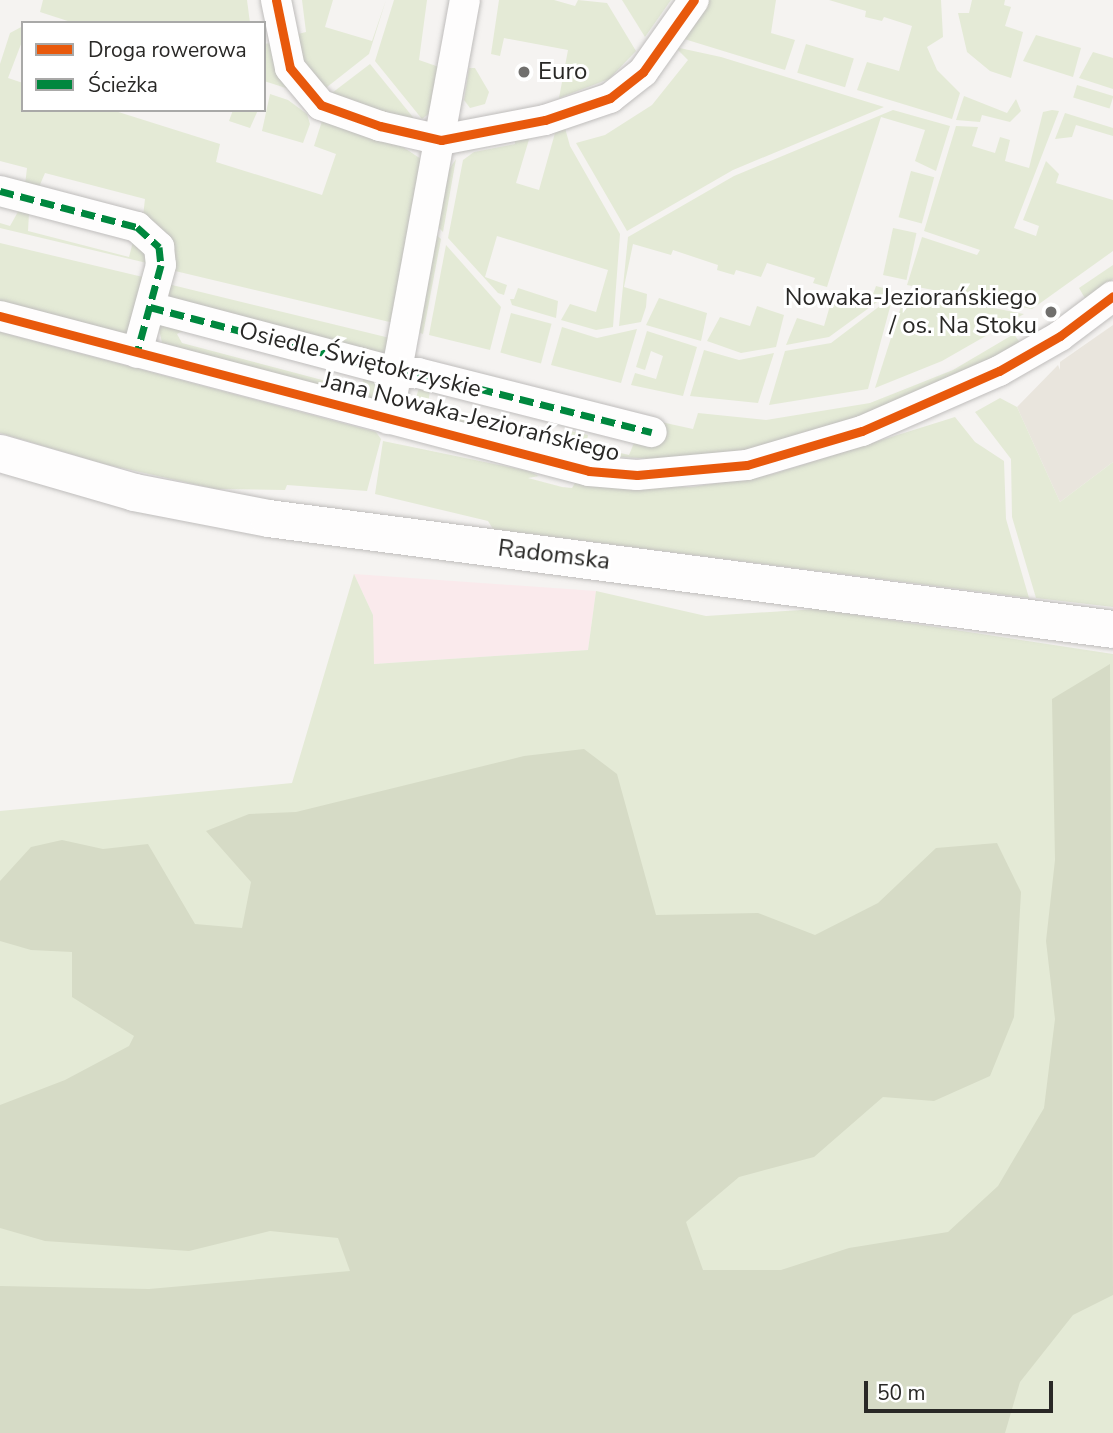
<!DOCTYPE html>
<html>
<head>
<meta charset="utf-8">
<style>
	body { margin:0 }
	#map { position:relative; width:1113px; height:1433px; overflow:hidden; background:#f5f3f1; font-family:"Nunito Sans",sans-serif }
	div>[style] { position:absolute }
	.built>* { inset:0; background:#e9e5dd }
	.industrial>* { inset:0; background:#faeaec }
	.green>* { inset:0; background:#e4ead6; transform-origin:0 0 }
	.forest>* { inset:0; background:#d6dbc6 }
	.roads { filter:drop-shadow(0 0 2px #bfbdbc) drop-shadow(0 0 2px #bfbdbc) }
	.minor>* { height:30px; margin:-15px; padding:0 15px; transform-origin:15px; border-radius:15px; background:#fefdfd }
	.major>* { height:37px; margin:-18.5px; padding:0 18.5px; transform-origin:18.5px; border-radius:18.5px; background:#fefdfd }
	.quiet>* { height:7px; margin-top:-3.5px; transform-origin:0; background:repeating-linear-gradient(90deg,#00873e 0 14px,transparent 0 21px) }
	.cycleway>* { height:9px; margin:-4.5px; padding:0 4.5px; transform-origin:4.5px; border-radius:4.5px; background:#e8590c }
	.dots>* { width:19px; height:19px; translate:-50% -50%; box-sizing:border-box; border:4px solid #fff; border-radius:50% }
	span { translate:-50% -50%; white-space:nowrap; text-align:center; line-height:1.15; -webkit-text-stroke:6px #fff; paint-order:stroke }
	.poi-label { font-size:24px; color:#292826 }
	.left { translate:0 -50%; text-align:left }
	.right { translate:-100% -50%; text-align:right }
	.street-label { font-size:24px; color:#292826 }
	.legend { position:absolute; left:21px; top:21px; width:245px; height:91px; box-sizing:border-box; background:#fff; border:2px solid #a9a9a8; margin:0; padding:9px 12px; list-style:none; font-size:21px; color:#292826 }
	.legend li { display:flex; align-items:center; gap:14px; height:35px }
	.legend b { width:35px; border:2px solid #a9a9a8 }
	.scale { position:absolute; left:864px; top:1381px; width:189px; height:32px; box-sizing:border-box; border:4px solid #292826; border-top:0; padding-left:9px; font-size:21px; line-height:24px; white-space:nowrap; color:#292826; -webkit-text-stroke:5px #fff; paint-order:stroke }
</style>
</head>
<body>
<div id="map">
	<div class="built">
		<div style="clip-path:polygon(1113px 325px,1113px 462px,1060px 502px,1017px 407px,1058px 365px,1060px 370px,1060px 362px)"></div>
	</div>
	<div class="industrial">
		<div style="clip-path:polygon(354px 574px,596px 591px,588px 650px,373px 664px,373px 615px)"></div>
	</div>
	<div class="green">
		<div style="clip-path:polygon(43px 0,247px 0,250px 23px,74px 23px,40px 12px)"></div>
		<div style="clip-path:polygon(302px 0,333px 0,325px 27px,372px 41px,386px 0,369px 54px,322px 91px,312px 84px,290px 36px,306px 32px)"></div>
		<div style="clip-path:polygon(394px 0,427px 0,419px 60px,439px 67px,431px 112px,422px 119px,375px 61px)"></div>
		<div style="clip-path:polygon(499px 0,554px 0,575px 6px,578px 0,607px 3px,636px 51px,609px 79px,559px 98px,568px 50px,504px 38px,500px 56px,491px 54px)"></div>
		<div style="clip-path:polygon(622px 0,671px 0,645px 37px)"></div>
		<div style="clip-path:polygon(708px 0,776px 0,771px 33px,795px 40px,785px 70px,681px 38px)"></div>
		<div style="clip-path:polygon(829px 0,941px 0,943px 37px,927px 47px,937px 70px,960px 93px,952px 119px,857px 90px,867px 62px,899px 71px,912px 26px,884px 17px,882px 21px,865px 17px,866px 11px)"></div>
		<div style="clip-path:polygon(972px 0,1005px 0,1004px 5px,1011px 7px,1005px 26px,1023px 32px,1011px 78px,990px 71px,967px 52px,958px 13px,969px 13px)"></div>
		<div style="clip-path:polygon(23px 26px,23px 39px,8px 78px,23px 83px,23px 110px,112px 110px,220px 144px,216px 162px,322px 195px,336px 154px,314px 146px,322px 121px,403px 147px,424px 161px,398px 324px,171px 270px,143px 216px,145px 199px,45px 173px,39px 187px,25px 185px,27px 168px,0 161px,0 64px,10px 33px)"></div>
		<div style="clip-path:polygon(1036px 35px,1081px 48px,1073px 77px,1023px 61px)"></div>
		<div style="clip-path:polygon(271px 43px,289px 89px,264px 81px,264px 44px)"></div>
		<div style="left:806px;top:44px;width:50px;height:30px;rotate:17deg"></div>
		<div style="clip-path:polygon(675px 47px,721px 57px,884px 107px,733px 170px,627px 231px,576px 143px,605px 135px,652px 105px,688px 60px)"></div>
		<div style="clip-path:polygon(1093px 52px,1113px 58px,1113px 89px,1079px 78px)"></div>
		<div style="clip-path:polygon(370px 64px,416px 121px,328px 96px)"></div>
		<div style="clip-path:polygon(469px 68px,475px 68px,489px 92px,485px 104px,470px 108px,464px 100px)"></div>
		<div style="left:1077px;top:85px;width:38px;height:13px;rotate:17deg"></div>
		<div style="clip-path:polygon(270px 94px,288px 100px,307px 114px,310px 124px,303px 143px,262px 131px)"></div>
		<div style="clip-path:polygon(964px 96px,1007px 113px,1016px 99px,1021px 111px,1010px 122px,982px 115px,980px 122px,956px 120px)"></div>
		<div style="clip-path:polygon(233px 110px,258px 110px,250px 128px,229px 121px)"></div>
		<div style="clip-path:polygon(893px 110px,950px 126px,936px 171px,915px 161px,925px 130px,881px 117px,827px 287px,813px 283px,815px 278px,767px 263px,761px 277px,736px 270px,734px 275px,717px 270px,718px 265px,673px 250px,671px 255px,633px 244px,624px 287px,647px 294px,646px 307px,641px 322px,619px 326px,628px 237px,734px 176px)"></div>
		<div style="clip-path:polygon(1052px 110px,1059px 111px,1014px 228px,1036px 236px,1039px 226px,1023px 220px,1046px 161px,1059px 174px,1056px 183px,1113px 200px,1113px 251px,1032px 309px,907px 285px,922px 237px,977px 255px,980px 250px,924px 231px,956px 126px,978px 127px,972px 146px,995px 153px,1000px 137px,1010px 140px,1005px 161px,1029px 168px,1043px 112px)"></div>
		<div style="clip-path:polygon(1065px 113px,1113px 128px,1113px 136px,1076px 125px,1072px 137px,1055px 139px)"></div>
		<div style="clip-path:polygon(565px 128px,570px 146px,620px 234px,613px 327px,596px 330px,561px 320px,570px 304px,596px 312px,608px 270px,497px 236px,485px 277px,507px 285px,504px 295px,498px 293px,448px 238px,463px 160px,474px 152px,515px 144px,515px 138px,530px 136px,516px 183px,539px 190px,555px 133px)"></div>
		<div style="clip-path:polygon(456px 159px,443px 232px,437px 226px,448px 171px)"></div>
		<div style="left:911px;top:171px;width:24px;height:48px;rotate:15deg"></div>
		<div style="clip-path:polygon(19px 210px,29px 213px,28px 231px,129px 257px,134px 238px,140px 240px,151px 264px,0 228px,0 223px,10px 226px)"></div>
		<div style="left:893px;top:228px;width:24px;height:48px;rotate:12deg"></div>
		<div style="clip-path:polygon(435px 234px,441px 239px,423px 334px,418px 332px)"></div>
		<div style="clip-path:polygon(0 243px,147px 278px,130px 331px,125px 334px,0 304px)"></div>
		<div style="clip-path:polygon(446px 245px,501px 307px,490px 350px,429px 335px)"></div>
		<div style="clip-path:polygon(1113px 265px,1113px 279px,1086px 300px,1079px 288px)"></div>
		<div style="clip-path:polygon(168px 284px,394px 339px,385px 355px,169px 297px)"></div>
		<div style="clip-path:polygon(876px 286px,887px 289px,884px 297px,829px 337px,786px 345px,797px 318px,824px 326px,834px 292px,870px 303px)"></div>
		<div style="clip-path:polygon(518px 288px,558px 301px,556px 318px,512px 305px,510px 299px,514px 299px)"></div>
		<div style="clip-path:polygon(906px 291px,1024px 314px,942px 361px,875px 388px)"></div>
		<div style="clip-path:polygon(893px 296px,868px 389px,769px 405px,785px 351px,831px 343px)"></div>
		<div style="clip-path:polygon(659px 298px,707px 313px,701px 341px,646px 325px)"></div>
		<div style="clip-path:polygon(757px 306px,784px 315px,776px 347px,741px 353px,707px 341px,720px 317px,750px 326px)"></div>
		<div style="left:511px;top:313px;width:42px;height:41px;rotate:15deg"></div>
		<div style="clip-path:polygon(158px 324px,192px 326px,177px 334px,182px 343px,360px 390px,364px 378px,384px 382px,380px 396px,373px 403px,162px 343px)"></div>
		<div style="clip-path:polygon(562px 327px,597px 338px,637px 329px,621px 383px,551px 365px)"></div>
		<div style="clip-path:polygon(647px 331px,697px 347px,683px 396px,631px 385px,635px 373px,656px 379px,663px 356px,651px 351px,645px 370px,636px 367px)"></div>
		<div style="clip-path:polygon(0 332px,376px 432px,381px 439px,367px 491px,287px 485px,285px 490px,216px 489px,104px 464px,0 433px)"></div>
		<div style="clip-path:polygon(1014px 334px,1020px 343px,989px 363px,896px 405px,748px 452px,676px 460px,583px 455px,424px 415px,426px 403px,416px 398px,420px 384px,430px 390px,428px 405px,563px 439px,566px 430px,588px 435px,586px 445px,629px 455px,634px 443px,661px 422px,693px 429px,698px 413px,766px 420px,870px 403px,953px 370px)"></div>
		<div style="clip-path:polygon(704px 350px,739px 360px,774px 353px,758px 403px,690px 396px)"></div>
		<div style="clip-path:polygon(1000px 398px,1017px 407px,1060px 502px,1113px 462px,1113px 607px,1036px 598px,1012px 517px,1011px 459px,975px 412px)"></div>
		<div style="clip-path:polygon(955px 417px,975px 442px,1004px 461px,1006px 519px,1029px 598px,493px 529px,488px 521px,375px 494px,383px 441px,528px 471px,539px 476px,528px 478px,562px 487px,572px 488px,575px 483px,692px 487px,773px 474px)"></div>
		<div style="clip-path:polygon(354px 574px,373px 615px,374px 664px,588px 650px,596px 591px,706px 616px,817px 609px,1113px 654px,1113px 1433px,0 1433px,0 811px,292px 783px)"></div>
	</div>
	<div class="forest">
		<div style="clip-path:polygon(1110px 664px,1113px 1295px,1073px 1315px,1020px 1382px,1005px 1433px,0 1433px,0 1286px,149px 1289px,350px 1271px,338px 1238px,270px 1231px,189px 1251px,45px 1241px,0 1228px,0 1105px,65px 1080px,129px 1046px,134px 1036px,72px 997px,72px 952px,31px 950px,0 941px,0 881px,31px 847px,62px 840px,103px 849px,148px 844px,195px 924px,242px 928px,251px 882px,206px 831px,249px 814px,296px 812px,524px 756px,584px 749px,617px 774px,656px 915px,758px 913px,815px 935px,878px 903px,936px 848px,997px 843px,1021px 892px,1014px 1017px,990px 1076px,934px 1101px,883px 1097px,814px 1157px,739px 1177px,686px 1222px,703px 1270px,781px 1270px,849px 1248px,948px 1232px,998px 1186px,1044px 1108px,1055px 1019px,1046px 941px,1055px 860px,1052px 699px)"></div>
	</div>
	<div class="roads">
		<div class="minor">
			<div style="left:276px;top:0;width:69px;rotate:78.4deg"></div>
			<div style="left:290px;top:68px;width:48px;rotate:50deg"></div>
			<div style="left:321px;top:105px;width:63px;rotate:19.6deg"></div>
			<div style="left:380px;top:126px;width:63px;rotate:12.9deg"></div>
			<div style="left:441px;top:140px;width:106px;rotate:-10.9deg"></div>
			<div style="left:545px;top:120px;width:69px;rotate:-18.7deg"></div>
			<div style="left:610px;top:98px;width:42px;rotate:-38.2deg"></div>
			<div style="left:643px;top:72px;width:88px;rotate:-54.7deg"></div>
			<div style="left:0;top:191px;width:142px;rotate:14.7deg"></div>
			<div style="left:137px;top:227px;width:30px;rotate:42deg"></div>
			<div style="left:159px;top:247px;width:18px;rotate:84deg"></div>
			<div style="left:161px;top:265px;width:91px;rotate:105.3deg"></div>
			<div style="left:150px;top:307px;width:259px;rotate:14.8deg"></div>
			<div style="left:400px;top:373px;width:18px"></div>
			<div style="left:418px;top:373px;width:241px;rotate:14.2deg"></div>
			<div style="left:0;top:316px;width:609px;rotate:14.74deg"></div>
			<div style="left:589px;top:471px;width:48px;rotate:4.8deg"></div>
			<div style="left:637px;top:475px;width:110px;rotate:-5.2deg"></div>
			<div style="left:747px;top:465px;width:120px;rotate:-16.5deg"></div>
			<div style="left:862px;top:431px;width:150px;rotate:-23.7deg"></div>
			<div style="left:999px;top:371px;width:70px;rotate:-29.8deg"></div>
			<div style="left:1060px;top:336px;width:66px;rotate:-37deg"></div>
			<div style="left:388px;top:419px;width:426px;rotate:-79.6deg"></div>
		</div>
		<div class="major">
			<div style="left:0;top:453px;width:140px;rotate:16.2deg"></div>
			<div style="left:134px;top:492px;width:136px;rotate:11deg"></div>
			<div style="left:268px;top:518px;width:852px;rotate:7.48deg"></div>
		</div>
	</div>
	<div class="quiet">
		<div style="left:0;top:191px;width:142px;rotate:14.7deg"></div>
		<div style="left:137px;top:227px;width:30px;rotate:42deg"></div>
		<div style="left:159px;top:247px;width:18px;rotate:84deg"></div>
		<div style="left:161px;top:265px;width:91px;rotate:105.3deg"></div>
		<div style="left:150px;top:307px;width:259px;rotate:14.8deg"></div>
		<div style="left:400px;top:373px;width:18px"></div>
		<div style="left:418px;top:373px;width:241px;rotate:14.2deg"></div>
	</div>
	<div class="cycleway">
		<div style="left:276px;top:0;width:69px;rotate:78.4deg"></div>
		<div style="left:290px;top:68px;width:48px;rotate:50deg"></div>
		<div style="left:321px;top:105px;width:63px;rotate:19.6deg"></div>
		<div style="left:380px;top:126px;width:63px;rotate:12.9deg"></div>
		<div style="left:441px;top:140px;width:106px;rotate:-10.9deg"></div>
		<div style="left:545px;top:120px;width:69px;rotate:-18.7deg"></div>
		<div style="left:610px;top:98px;width:42px;rotate:-38.2deg"></div>
		<div style="left:643px;top:72px;width:88px;rotate:-54.7deg"></div>
		<div style="left:0;top:316px;width:609px;rotate:14.74deg"></div>
		<div style="left:589px;top:471px;width:48px;rotate:4.8deg"></div>
		<div style="left:637px;top:475px;width:110px;rotate:-5.2deg"></div>
		<div style="left:747px;top:465px;width:120px;rotate:-16.5deg"></div>
		<div style="left:862px;top:431px;width:150px;rotate:-23.7deg"></div>
		<div style="left:999px;top:371px;width:70px;rotate:-29.8deg"></div>
		<div style="left:1060px;top:336px;width:66px;rotate:-37deg"></div>
	</div>
	<div class="dots">
		<div style="left:524px;top:72px;background:#706f6d"></div>
		<div style="left:1051px;top:312px;background:#706f6d"></div>
	</div>
	<div class="poi-label">
		<span class="left" style="left:538px;top:72px">Euro</span>
		<span class="right" style="left:1037px;top:312px">Nowaka-Jeziorańskiego<br>/ os. Na Stoku</span>
	</div>
	<div class="street-label">
		<span style="left:360px;top:360px;rotate:14deg">Osiedle Świętokrzyskie</span>
		<span style="left:471px;top:417px;rotate:14deg">Jana Nowaka-Jeziorańskiego</span>
		<span style="left:554px;top:555px;rotate:7deg">Radomska</span>
	</div>
	<ul class="legend">
	<li><b style="height:9px;background:#e8590c"></b>Droga rowerowa</li>
	<li><b style="height:9px;background:#00873e"></b>Ścieżka</li>
	</ul>
	<div class="scale">50 m</div>
</div>
</body>
</html>
